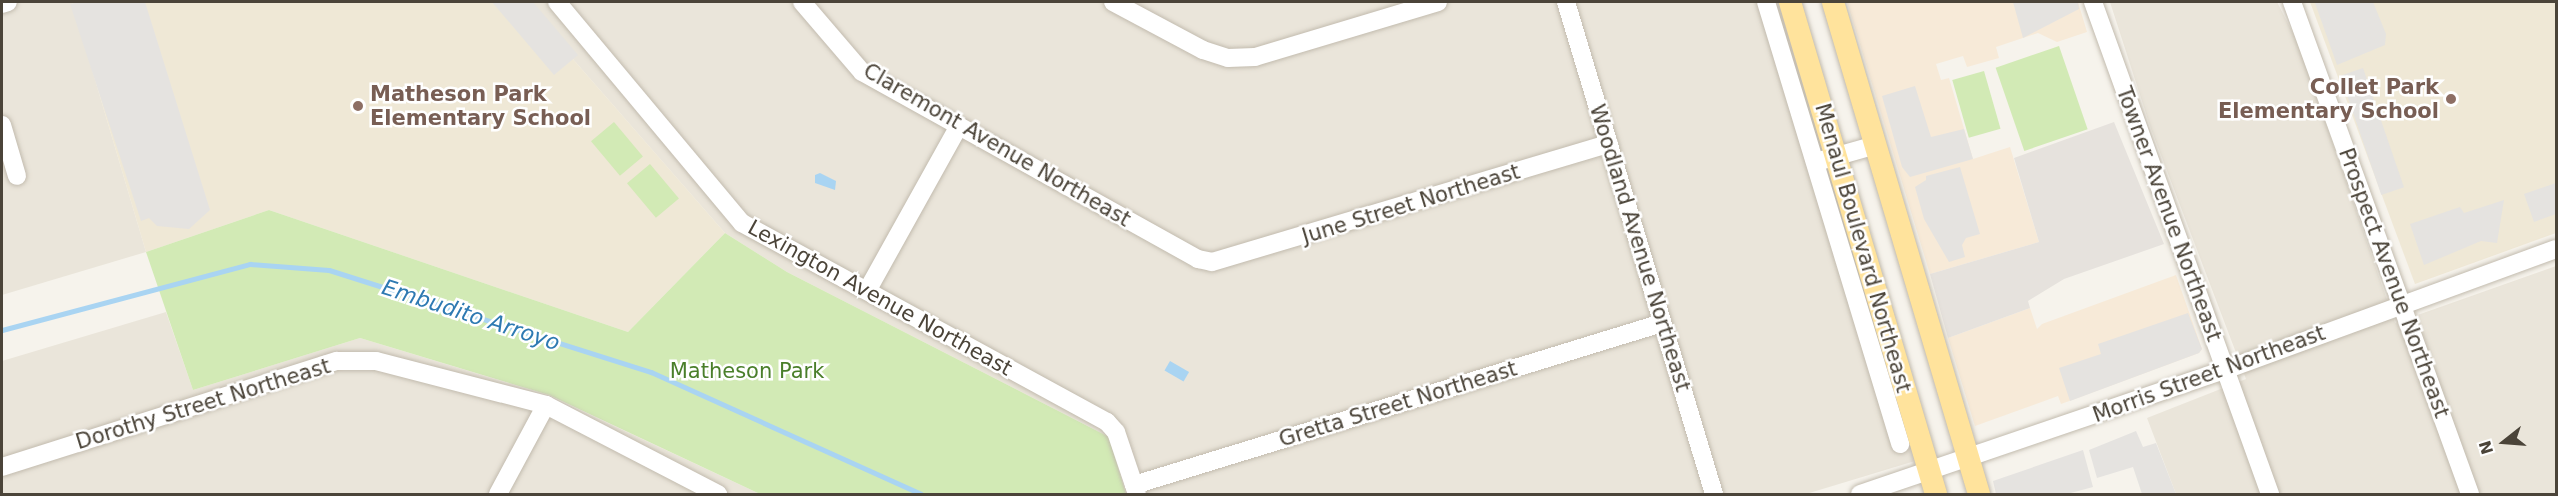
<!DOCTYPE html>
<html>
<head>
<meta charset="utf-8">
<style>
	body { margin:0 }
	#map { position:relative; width:2558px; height:496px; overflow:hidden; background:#f6f3ec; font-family:"DejaVu Sans",sans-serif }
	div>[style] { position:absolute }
	.residential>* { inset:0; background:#eae5da }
	.commercial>* { inset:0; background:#f7ead8 }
	.industrial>* { inset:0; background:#e6e2dd }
	.education>* { inset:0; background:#efe8d6 }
	.green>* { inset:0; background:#d2eab5; transform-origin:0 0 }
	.parking>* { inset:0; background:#e5e3e0; transform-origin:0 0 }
	.water>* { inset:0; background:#a9d4f2; transform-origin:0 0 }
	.stream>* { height:5px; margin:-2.5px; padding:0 2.5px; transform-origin:2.5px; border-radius:2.5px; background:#a9d4f2 }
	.roads { filter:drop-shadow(0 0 2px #c2bbae) drop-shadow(0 0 2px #c2bbae) }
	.minor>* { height:18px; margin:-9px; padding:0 9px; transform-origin:9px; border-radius:9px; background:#fff }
	.major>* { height:22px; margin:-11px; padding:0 11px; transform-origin:11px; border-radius:11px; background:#ffe39c }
	.dots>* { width:16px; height:16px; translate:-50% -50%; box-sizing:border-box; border:3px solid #fff; border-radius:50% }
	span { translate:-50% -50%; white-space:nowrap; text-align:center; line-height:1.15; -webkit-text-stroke:5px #fff; paint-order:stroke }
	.education-label { font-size:21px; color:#785e54; font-weight:700 }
	.right { translate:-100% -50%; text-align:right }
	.left { translate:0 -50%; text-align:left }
	.street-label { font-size:21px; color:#4b4439 }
	.park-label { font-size:21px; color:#4a7f2a }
	.water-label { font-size:22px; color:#2e7ab2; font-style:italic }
	.frame { position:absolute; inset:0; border:3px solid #4b4439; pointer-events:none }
	.north { position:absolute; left:2474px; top:412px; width:60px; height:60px; -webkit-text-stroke:4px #fff; paint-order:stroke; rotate:253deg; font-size:16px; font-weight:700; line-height:24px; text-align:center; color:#4b4439 }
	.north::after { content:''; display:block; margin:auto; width:21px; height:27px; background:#4b4439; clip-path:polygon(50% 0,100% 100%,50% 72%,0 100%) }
</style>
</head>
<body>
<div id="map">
	<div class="residential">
		<div style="clip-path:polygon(2px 2px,72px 2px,146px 252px,2px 295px)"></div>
		<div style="clip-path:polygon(523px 2px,1774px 2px,1915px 461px,1806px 494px,1126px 494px,1109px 437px,787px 272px,725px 233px)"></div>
		<div style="clip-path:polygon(2110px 2px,2277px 2px,2298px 43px,2395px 323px,2556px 266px,2556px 494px,2176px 494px,2147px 418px,2246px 379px,2150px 126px)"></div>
		<div style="clip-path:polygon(166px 312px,193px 390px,360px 338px,548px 395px,760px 494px,2px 494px,2px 361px)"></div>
	</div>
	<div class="commercial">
		<div style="clip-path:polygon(1847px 2px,2078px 2px,2087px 32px,2057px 42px,2038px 33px,1996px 47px,1999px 58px,1967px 67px,1963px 56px,1936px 64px,1941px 80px,1949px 78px,1973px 159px,2010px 147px,2039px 242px,1930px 274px)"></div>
		<div style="clip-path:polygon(2176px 275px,2202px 349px,2199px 353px,2061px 404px,2058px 396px,1975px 426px,1948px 338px,2030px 308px,2037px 329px,2042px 324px)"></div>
	</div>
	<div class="industrial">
		<div style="clip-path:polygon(2114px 122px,2164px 244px,2064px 279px,2028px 301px,2030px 308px,1948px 338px,1930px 274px,2039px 242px,2014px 158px)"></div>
	</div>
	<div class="education">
		<div style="clip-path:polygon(72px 2px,523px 2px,725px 233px,628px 332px,269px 210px,146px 252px)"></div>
		<div style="clip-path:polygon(2310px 2px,2556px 2px,2556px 233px,2415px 284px)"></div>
	</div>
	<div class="green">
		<div style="left:2059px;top:46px;width:88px;height:67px;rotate:71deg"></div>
		<div style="left:1984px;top:71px;width:60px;height:33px;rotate:74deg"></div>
		<div style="left:614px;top:122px;width:45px;height:30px;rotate:50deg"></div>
		<div style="left:650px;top:164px;width:45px;height:30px;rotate:50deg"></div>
		<div style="clip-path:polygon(269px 210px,628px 332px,725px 233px,787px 272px,1109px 437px,1126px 494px,760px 494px,549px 395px,360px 338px,193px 390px,146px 252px)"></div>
	</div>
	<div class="parking">
		<div style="clip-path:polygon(79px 2px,145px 2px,210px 210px,189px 229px,157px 226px,149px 218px,141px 221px,70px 4px)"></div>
		<div style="clip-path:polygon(492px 2px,533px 2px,578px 55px,554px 75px)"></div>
		<div style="clip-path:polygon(2013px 2px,2078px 2px,2079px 9px,2023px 38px)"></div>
		<div style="clip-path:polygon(2373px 2px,2386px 34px,2385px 45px,2337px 65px,2315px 3px)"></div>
		<div style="left:2363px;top:68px;width:126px;height:24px;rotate:71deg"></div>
		<div style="clip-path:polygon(1915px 86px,1931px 137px,1964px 129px,1973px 159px,1910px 177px,1902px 167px,1882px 96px)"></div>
		<div style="clip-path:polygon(1960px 167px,1980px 234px,1966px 238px,1962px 245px,1965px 257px,1949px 262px,1924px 219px,1915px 187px,1926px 180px,1926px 176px)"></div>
		<div style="clip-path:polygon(2556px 183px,2556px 214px,2534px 222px,2524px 194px)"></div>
		<div style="clip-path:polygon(2504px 200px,2497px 243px,2481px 241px,2424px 265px,2410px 224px,2460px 207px,2464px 213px)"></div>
		<div style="clip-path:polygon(2188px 313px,2202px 349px,2199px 353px,2070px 401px,2059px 368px,2101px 354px,2098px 344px)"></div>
		<div style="clip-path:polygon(2136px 431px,2143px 447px,2156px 443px,2176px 494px,2142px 494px,2133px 467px,2097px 478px,2089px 450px)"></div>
		<div style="clip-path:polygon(2083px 450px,2093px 487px,2067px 494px,1996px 494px,1993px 481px)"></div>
	</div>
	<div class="water">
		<div style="clip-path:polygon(820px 173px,836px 181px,835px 190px,815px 183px,815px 175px)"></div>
		<div style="left:1170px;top:361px;width:22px;height:11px;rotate:30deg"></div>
	</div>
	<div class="stream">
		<div style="left:2px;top:330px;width:257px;rotate:-14.9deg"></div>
		<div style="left:250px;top:264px;width:79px;rotate:4.3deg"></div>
		<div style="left:329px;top:270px;width:338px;rotate:17.6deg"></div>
		<div style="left:651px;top:372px;width:296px;rotate:24.3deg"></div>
	</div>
	<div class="roads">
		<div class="minor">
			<div style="left:557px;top:2px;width:288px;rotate:50.1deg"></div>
			<div style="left:742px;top:223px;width:416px;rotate:28.6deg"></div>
			<div style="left:1107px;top:422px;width:13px;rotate:48deg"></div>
			<div style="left:1116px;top:432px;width:65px;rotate:71.3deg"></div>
			<div style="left:802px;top:2px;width:92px;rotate:49.4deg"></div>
			<div style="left:862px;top:72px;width:385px;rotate:29.1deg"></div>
			<div style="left:1198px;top:259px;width:14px;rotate:12deg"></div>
			<div style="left:1212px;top:262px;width:414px;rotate:-16.6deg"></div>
			<div style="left:1113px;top:2px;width:102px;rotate:28.1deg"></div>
			<div style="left:1203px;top:50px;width:26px;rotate:18deg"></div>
			<div style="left:1228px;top:58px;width:27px;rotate:-2deg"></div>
			<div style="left:1255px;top:57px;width:191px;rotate:-16.7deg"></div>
			<div style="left:1566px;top:2px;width:514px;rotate:73.26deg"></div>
			<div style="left:1766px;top:2px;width:462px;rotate:73.1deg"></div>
			<div style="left:2093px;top:2px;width:523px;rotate:70.21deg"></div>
			<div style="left:2292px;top:2px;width:523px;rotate:70.11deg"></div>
			<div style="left:2px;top:4px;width:6px;rotate:-18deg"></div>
			<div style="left:2px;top:125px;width:53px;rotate:73.6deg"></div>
			<div style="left:1823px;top:160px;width:55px;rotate:-15.8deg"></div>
			<div style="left:867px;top:291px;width:189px;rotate:-60.9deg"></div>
			<div style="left:2px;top:467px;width:351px;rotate:-17.6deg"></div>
			<div style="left:337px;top:361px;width:39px"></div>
			<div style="left:376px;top:361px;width:176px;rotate:14.5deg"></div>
			<div style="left:546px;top:405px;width:194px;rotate:27.4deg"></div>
			<div style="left:1134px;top:485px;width:552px;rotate:-17.06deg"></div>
			<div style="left:498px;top:494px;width:101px;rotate:-61.7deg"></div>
			<div style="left:1860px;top:494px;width:385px;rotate:-18.8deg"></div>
			<div style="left:2225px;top:370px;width:352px;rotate:-20.1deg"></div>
		</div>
		<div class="major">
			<div style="left:1790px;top:2px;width:513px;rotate:73.47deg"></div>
			<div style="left:1833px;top:2px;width:513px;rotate:73.47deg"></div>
		</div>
	</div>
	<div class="dots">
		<div style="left:2451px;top:99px;background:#8d6e63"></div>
		<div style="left:358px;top:106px;background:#8d6e63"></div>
	</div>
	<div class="education-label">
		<span class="right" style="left:2439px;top:99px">Collet Park<br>Elementary School</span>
		<span class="left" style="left:370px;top:106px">Matheson Park<br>Elementary School</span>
	</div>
	<div class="street-label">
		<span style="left:997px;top:145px;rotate:30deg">Claremont Avenue Northeast</span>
		<span style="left:1411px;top:204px;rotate:-17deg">June Street Northeast</span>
		<span style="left:2169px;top:214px;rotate:70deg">Towner Avenue Northeast</span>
		<span style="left:1640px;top:248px;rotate:73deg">Woodland Avenue Northeast</span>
		<span style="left:1863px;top:248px;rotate:74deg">Menaul Boulevard Northeast</span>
		<span style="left:2394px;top:283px;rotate:70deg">Prospect Avenue Northeast</span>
		<span style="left:880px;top:298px;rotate:29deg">Lexington Avenue Northeast</span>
		<span style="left:2209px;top:374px;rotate:-20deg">Morris Street Northeast</span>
		<span style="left:203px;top:404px;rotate:-17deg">Dorothy Street Northeast</span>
		<span style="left:1398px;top:404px;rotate:-17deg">Gretta Street Northeast</span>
	</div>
	<div class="park-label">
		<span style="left:747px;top:371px">Matheson Park</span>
	</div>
	<div class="water-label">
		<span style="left:471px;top:315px;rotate:18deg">Embudito Arroyo</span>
	</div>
	<div class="frame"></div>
	<div class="north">N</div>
</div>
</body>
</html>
